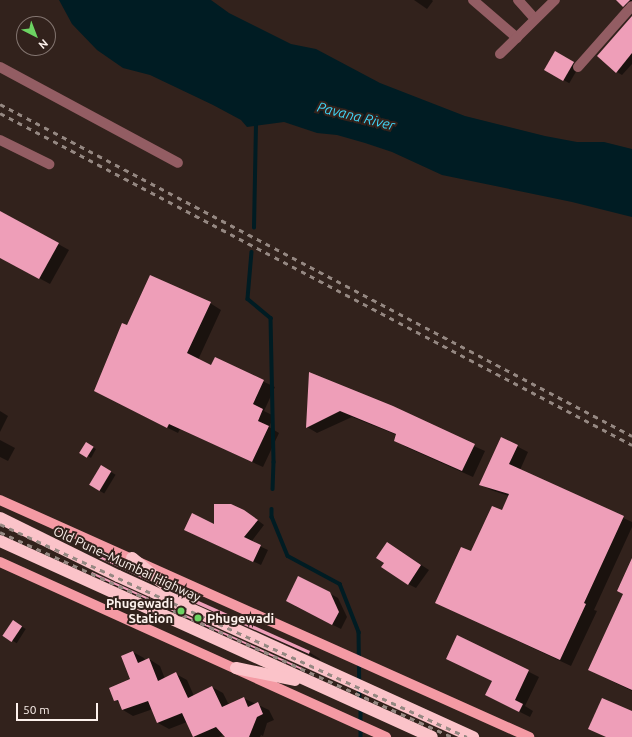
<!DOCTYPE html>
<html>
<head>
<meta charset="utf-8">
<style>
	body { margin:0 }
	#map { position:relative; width:632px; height:737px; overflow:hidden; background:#32221c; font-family:Ubuntu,sans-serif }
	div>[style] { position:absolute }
	.water>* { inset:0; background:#001c23 }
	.shadow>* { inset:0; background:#0007; transform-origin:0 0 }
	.stream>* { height:3.5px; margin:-1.75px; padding:0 1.75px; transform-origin:1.75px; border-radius:1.75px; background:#001c23 }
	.building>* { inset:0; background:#ee9eb8; transform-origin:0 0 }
	.minor>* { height:10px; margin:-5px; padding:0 5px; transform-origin:5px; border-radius:5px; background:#935d63 }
	.major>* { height:10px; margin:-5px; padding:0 5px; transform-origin:5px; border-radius:5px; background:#f49aa4 }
	.highway>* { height:12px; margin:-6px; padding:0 6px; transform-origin:6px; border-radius:6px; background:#fbc3c9 }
	.rail>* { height:3px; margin-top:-1.5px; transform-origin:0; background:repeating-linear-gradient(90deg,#958882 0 5px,transparent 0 10px) }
	.dots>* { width:11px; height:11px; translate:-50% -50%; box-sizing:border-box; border:2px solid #32221c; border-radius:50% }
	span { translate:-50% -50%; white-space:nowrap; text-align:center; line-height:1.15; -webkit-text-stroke:4px #32221c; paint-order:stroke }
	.street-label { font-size:13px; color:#fdf2ed }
	.poi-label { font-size:13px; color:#fdf2ed; font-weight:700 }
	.right { translate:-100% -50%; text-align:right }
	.left { translate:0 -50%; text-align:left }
	.water-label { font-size:14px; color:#40d5f7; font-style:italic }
	.north { position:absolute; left:16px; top:16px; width:40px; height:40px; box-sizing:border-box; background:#32221c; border:1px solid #837570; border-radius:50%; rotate:138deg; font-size:11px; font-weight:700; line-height:16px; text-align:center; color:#fdf2ed }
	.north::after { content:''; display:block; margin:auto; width:14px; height:18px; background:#6cd362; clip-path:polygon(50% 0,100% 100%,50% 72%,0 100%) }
	.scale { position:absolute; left:16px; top:703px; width:82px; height:18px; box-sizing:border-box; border:2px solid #fdf2ed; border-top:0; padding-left:5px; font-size:12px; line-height:14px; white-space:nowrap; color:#fdf2ed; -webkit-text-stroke:3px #32221c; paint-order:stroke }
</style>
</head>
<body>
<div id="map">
	<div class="water">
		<div style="clip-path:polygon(59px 0,211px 0,229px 13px,291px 44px,316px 49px,380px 83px,465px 116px,545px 136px,577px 142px,604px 142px,632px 149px,632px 217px,572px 202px,442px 175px,392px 152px,365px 143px,337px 135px,317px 133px,284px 122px,247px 127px,241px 120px,213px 105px,150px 75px,123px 68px,97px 50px,72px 24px)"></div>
	</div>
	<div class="shadow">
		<div style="clip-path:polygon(414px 0,432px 0,433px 1px,427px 9px)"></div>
		<div style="clip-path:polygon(618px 0,632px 0,632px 6px,629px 9px)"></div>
		<div style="clip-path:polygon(632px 17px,632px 64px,622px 75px,617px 72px)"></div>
		<div style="left:555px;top:52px;width:28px;height:20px;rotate:30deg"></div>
		<div style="clip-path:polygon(0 212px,69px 250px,50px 284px,0 257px)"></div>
		<div style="clip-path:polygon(210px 303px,221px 310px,198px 360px,212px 366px,215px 359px,275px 387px,264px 411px,274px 416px,269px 427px,279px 433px,263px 467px,180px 429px,178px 433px,106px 397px,128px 326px)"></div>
		<div style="clip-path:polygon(309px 374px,485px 451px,473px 477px,406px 447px,395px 440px,397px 435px,352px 417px,317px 433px,307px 427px)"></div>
		<div style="clip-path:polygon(0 411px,8px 416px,0 432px)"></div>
		<div style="clip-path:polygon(501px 438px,528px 452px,520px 470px,632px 522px,632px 527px,594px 610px,597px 611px,571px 666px,437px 603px,502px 512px,509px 496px,491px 490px,480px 484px)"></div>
		<div style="clip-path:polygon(0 440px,15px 448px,8px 461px,0 457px)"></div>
		<div style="clip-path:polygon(86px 444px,96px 449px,91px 458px,82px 452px)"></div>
		<div style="left:101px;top:466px;width:17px;height:22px;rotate:31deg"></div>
		<div style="clip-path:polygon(252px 516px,264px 525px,251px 542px,268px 550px,261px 565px,193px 534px)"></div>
		<div style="clip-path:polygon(395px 548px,429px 570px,416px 588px,408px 584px)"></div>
		<div style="clip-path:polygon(100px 558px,141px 576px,155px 585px,111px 564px)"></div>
		<div style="clip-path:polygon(632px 560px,632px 691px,589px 670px,624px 594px)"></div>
		<div style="clip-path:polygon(93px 574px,302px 669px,313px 675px,103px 580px)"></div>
		<div style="clip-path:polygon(329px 593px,338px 598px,347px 617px,341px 629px,295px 606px)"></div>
		<div style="clip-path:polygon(205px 607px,309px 652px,320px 659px,320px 660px)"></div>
		<div style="left:13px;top:621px;width:15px;height:17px;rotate:32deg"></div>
		<div style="clip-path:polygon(458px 636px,539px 677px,525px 706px,533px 711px,530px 717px,496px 700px,493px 681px,457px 664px)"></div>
		<div style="clip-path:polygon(133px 652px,144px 658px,145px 661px,149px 659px,160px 666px,165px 679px,176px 674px,187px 680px,194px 696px,212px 687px,223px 693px,229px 705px,243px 698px,269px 710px,274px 720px,267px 723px,263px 736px,261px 735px,260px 737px,227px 737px,224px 734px,219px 737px,194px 737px,187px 722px,169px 729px,158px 723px,153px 709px,133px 716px,123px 710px,120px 703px,115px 700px,132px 680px)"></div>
	</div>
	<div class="stream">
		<div style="left:254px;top:228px;width:105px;rotate:-88.9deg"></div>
		<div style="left:252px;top:252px;width:47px;rotate:94.9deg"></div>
		<div style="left:248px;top:299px;width:30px;rotate:40deg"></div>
		<div style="left:271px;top:318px;width:144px;rotate:88.8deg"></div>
		<div style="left:274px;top:462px;width:27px;rotate:92deg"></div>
		<div style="left:272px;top:509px;width:8px;rotate:90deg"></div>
		<div style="left:272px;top:517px;width:42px;rotate:67.7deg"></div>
		<div style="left:288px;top:556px;width:59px;rotate:28.3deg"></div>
		<div style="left:340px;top:584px;width:52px;rotate:68.4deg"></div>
		<div style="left:359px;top:632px;width:70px;rotate:89.2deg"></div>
		<div style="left:361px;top:708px;width:29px;rotate:90deg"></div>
	</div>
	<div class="building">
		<div style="clip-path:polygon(616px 0,630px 0,623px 7px)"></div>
		<div style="clip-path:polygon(632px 16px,632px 53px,616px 73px,597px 56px)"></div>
		<div style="left:555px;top:51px;width:22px;height:22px;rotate:30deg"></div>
		<div style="clip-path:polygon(0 211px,59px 243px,39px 279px,0 258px)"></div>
		<div style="clip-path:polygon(150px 275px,211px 302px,187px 353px,211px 365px,215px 357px,264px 380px,253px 404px,263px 409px,258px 421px,269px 426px,252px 462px,169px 424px,167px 428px,94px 391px,122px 323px,127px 325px)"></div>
		<div style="clip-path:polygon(309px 372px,393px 406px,475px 444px,462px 471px,394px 441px,396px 434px,340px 411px,306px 428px)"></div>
		<div style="clip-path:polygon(501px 437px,518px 445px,509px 464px,624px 516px,584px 603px,586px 604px,560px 660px,435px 603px,461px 547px,471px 551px,492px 506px,502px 510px,509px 494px,479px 485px)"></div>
		<div style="left:86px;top:442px;width:9px;height:13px;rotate:32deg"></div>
		<div style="left:101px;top:465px;width:12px;height:23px;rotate:31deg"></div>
		<div style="clip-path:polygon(214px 504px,231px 504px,244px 510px,258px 520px,244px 537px,261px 545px,253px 562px,184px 530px,192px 513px,214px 524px)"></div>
		<div style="clip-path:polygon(387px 542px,421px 565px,408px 585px,381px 567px,384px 563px,376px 558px)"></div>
		<div style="clip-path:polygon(100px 556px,141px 575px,150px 582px,99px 558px)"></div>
		<div style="clip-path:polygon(632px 558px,632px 690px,588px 670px,623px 594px,617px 591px)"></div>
		<div style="clip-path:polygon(92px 572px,302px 668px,302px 670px,91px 574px)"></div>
		<div style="clip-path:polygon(298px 576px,330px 592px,339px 612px,332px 625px,286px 601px)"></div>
		<div style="clip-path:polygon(192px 598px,310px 651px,309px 654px,192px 602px)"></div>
		<div style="left:13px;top:620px;width:11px;height:19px;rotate:34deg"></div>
		<div style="clip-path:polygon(457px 635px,529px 670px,515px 700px,523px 704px,519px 712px,485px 695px,492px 681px,446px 659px)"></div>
		<div style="clip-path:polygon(133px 651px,138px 663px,149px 658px,158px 681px,176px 672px,188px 698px,212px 686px,222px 707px,244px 697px,248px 707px,258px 702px,263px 714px,257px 717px,249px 737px,225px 737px,216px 727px,193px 737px,182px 713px,157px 723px,148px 701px,122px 710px,118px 700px,114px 701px,109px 688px,130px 679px,121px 656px)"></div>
		<div style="clip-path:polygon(602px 698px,632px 711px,632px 737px,606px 737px,588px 729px)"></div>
	</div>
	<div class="minor">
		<div style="left:473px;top:0;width:58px;rotate:40.8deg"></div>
		<div style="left:518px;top:0;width:25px;rotate:48deg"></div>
		<div style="left:500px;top:54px;width:77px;rotate:-44.5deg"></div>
		<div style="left:0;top:67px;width:202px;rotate:28.3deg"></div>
		<div style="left:578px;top:67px;width:81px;rotate:-48.5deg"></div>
		<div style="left:0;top:140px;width:55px;rotate:26.1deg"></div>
	</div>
	<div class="major">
		<div style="left:0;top:500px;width:580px;rotate:24.13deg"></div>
		<div style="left:0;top:562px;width:424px;rotate:24.4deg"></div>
	</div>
	<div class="highway">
		<div style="left:0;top:518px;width:131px;rotate:26.2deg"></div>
		<div style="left:118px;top:576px;width:390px;rotate:24.4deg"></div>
		<div style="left:0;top:541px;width:474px;rotate:24.4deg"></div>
		<div style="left:132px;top:558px;width:68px;rotate:39.1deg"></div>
		<div style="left:236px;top:668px;width:60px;rotate:11.5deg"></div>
	</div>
	<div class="rail">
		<div style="left:0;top:104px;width:714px;rotate:27.71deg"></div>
		<div style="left:0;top:113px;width:714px;rotate:27.71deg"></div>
		<div style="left:0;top:524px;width:513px;rotate:24.52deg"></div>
		<div style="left:0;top:532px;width:495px;rotate:24.4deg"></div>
	</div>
	<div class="dots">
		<div style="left:181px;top:611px;background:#6cd362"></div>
		<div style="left:198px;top:618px;background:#6cd362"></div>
	</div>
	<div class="street-label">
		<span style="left:127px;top:564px;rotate:25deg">Old Pune–Mumbai Highway</span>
	</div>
	<div class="poi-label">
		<span class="right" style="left:173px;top:611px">Phugewadi<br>Station</span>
		<span class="left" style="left:207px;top:618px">Phugewadi</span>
	</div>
	<div class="water-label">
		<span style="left:356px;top:116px;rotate:14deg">Pavana River</span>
	</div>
	<div class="north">N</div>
	<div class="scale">50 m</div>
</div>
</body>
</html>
